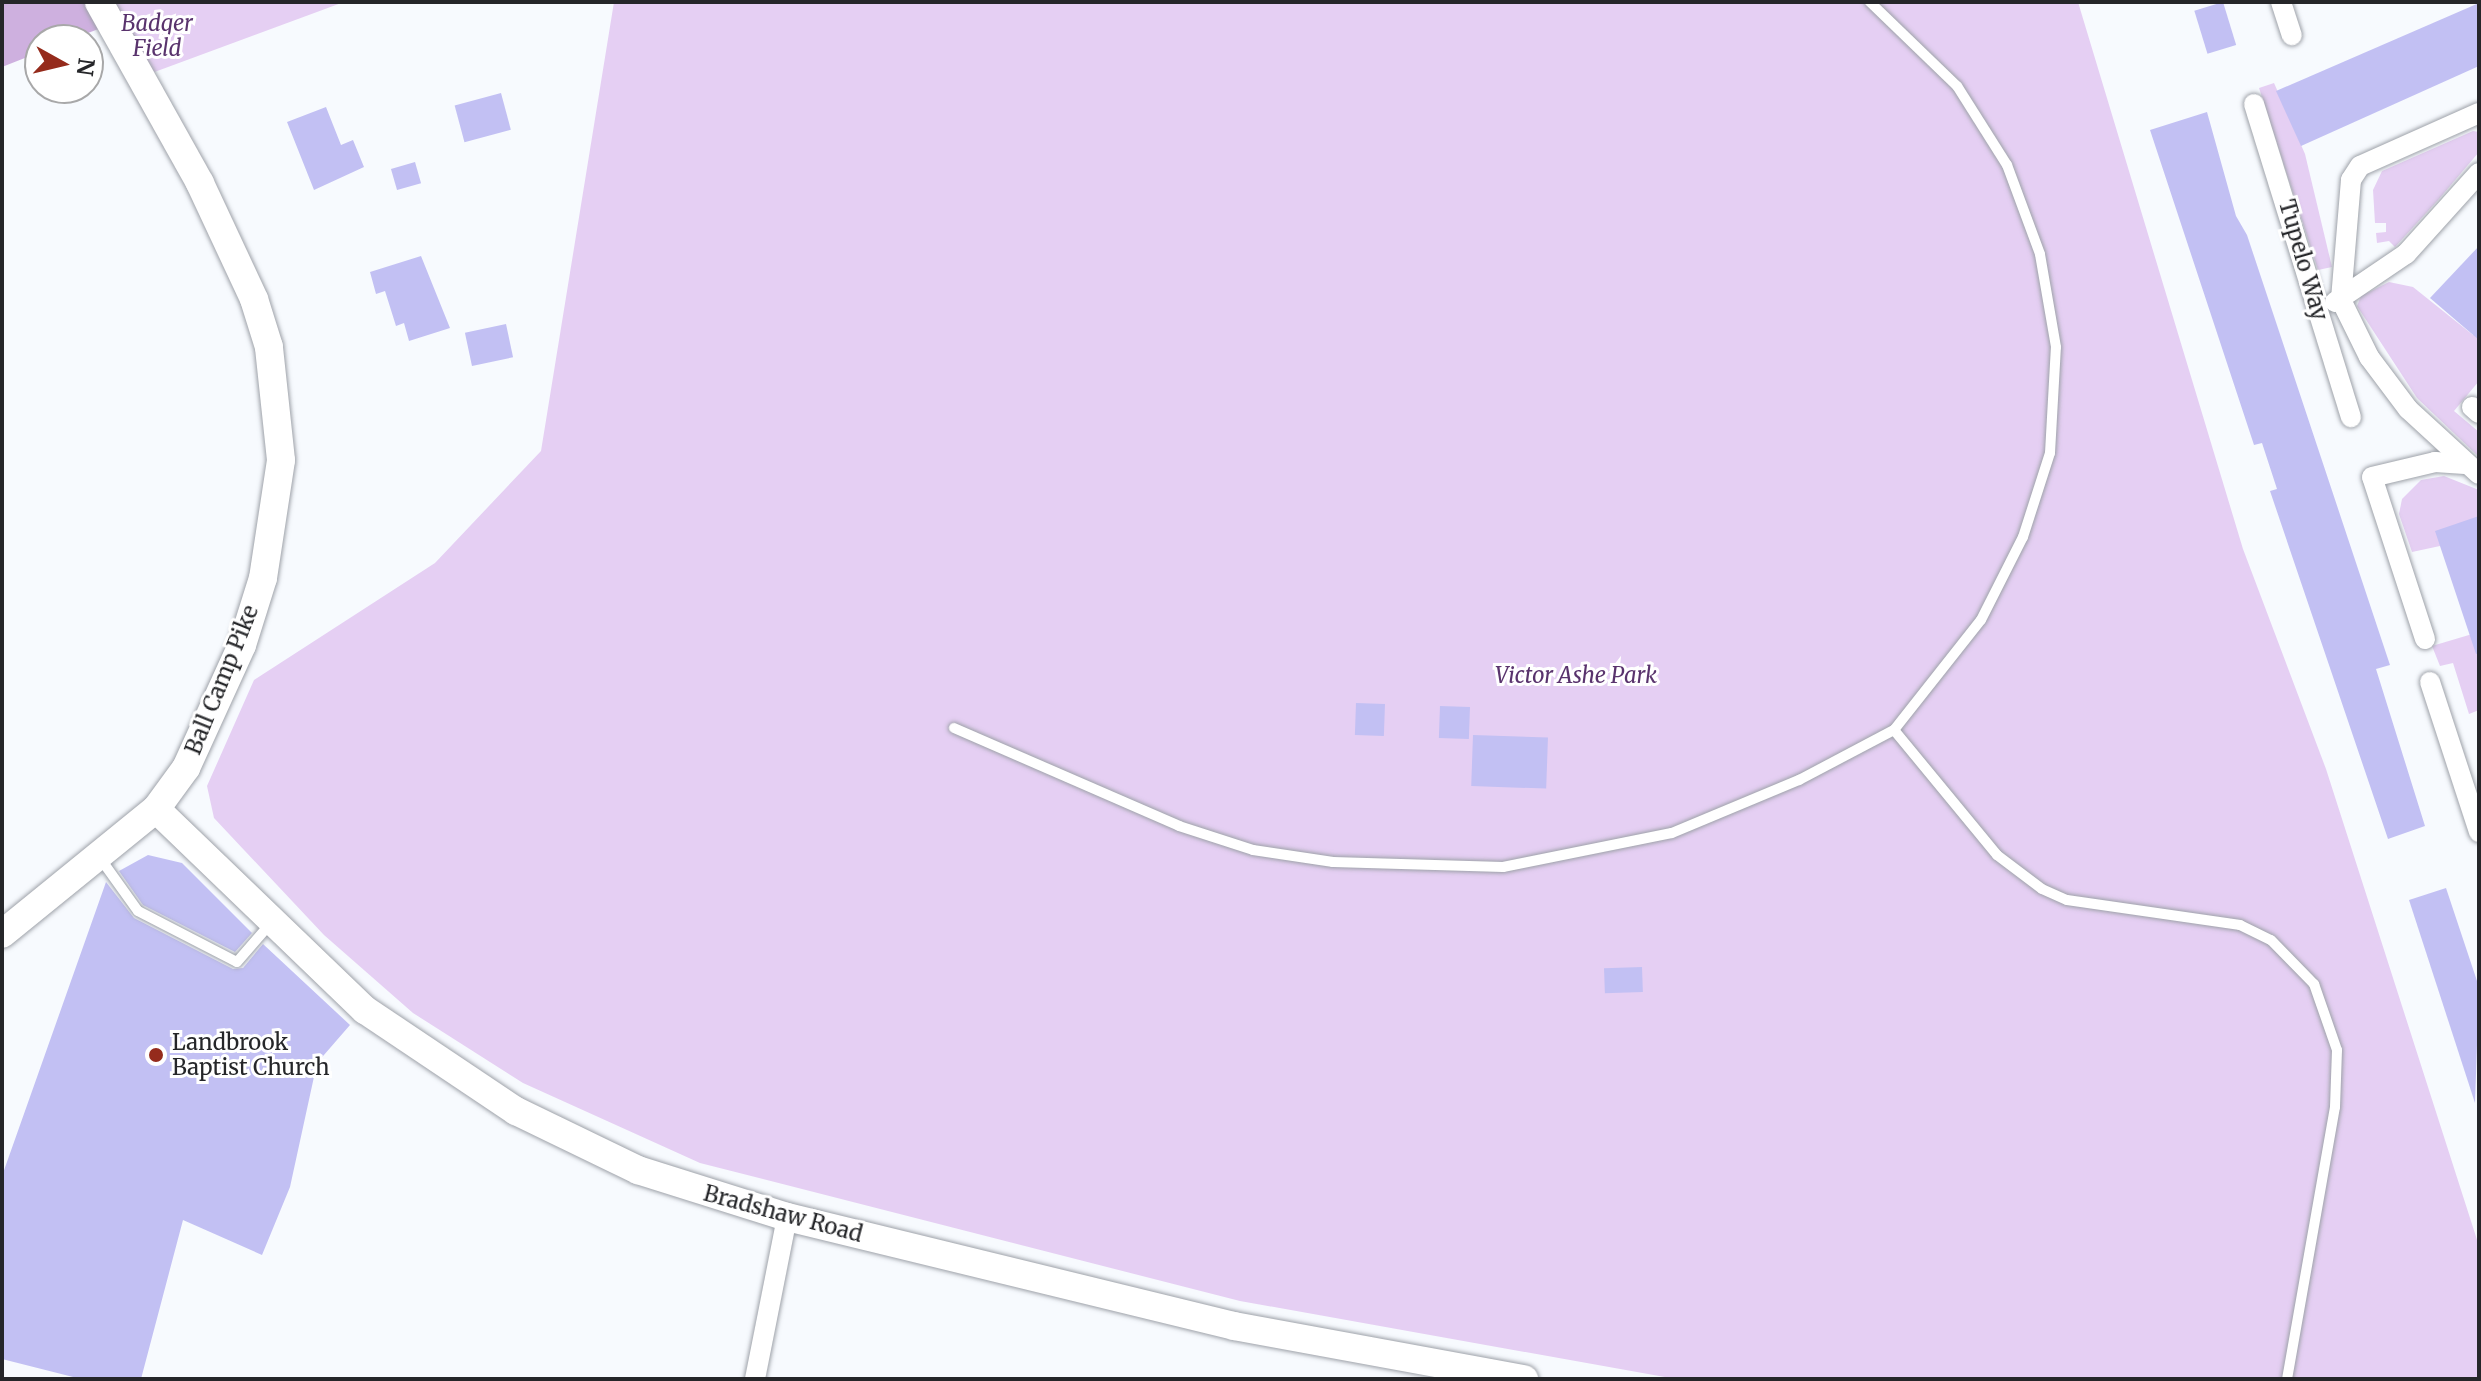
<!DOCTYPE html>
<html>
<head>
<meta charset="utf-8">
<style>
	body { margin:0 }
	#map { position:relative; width:2481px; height:1381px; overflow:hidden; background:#f7fafe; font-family:Merriweather,serif }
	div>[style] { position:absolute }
	.green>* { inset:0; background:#e5cff3 }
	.forest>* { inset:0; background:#ceb0df }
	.building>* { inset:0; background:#c2c0f3; transform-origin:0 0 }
	.roads { filter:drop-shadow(0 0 2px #9ea2a9) drop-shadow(0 0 2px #9ea2a9) }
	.lane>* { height:10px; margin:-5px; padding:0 5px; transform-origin:5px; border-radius:5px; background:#fff }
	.street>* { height:20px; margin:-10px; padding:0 10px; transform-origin:10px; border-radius:10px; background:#fff }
	.secondary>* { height:28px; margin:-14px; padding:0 14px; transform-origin:14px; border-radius:14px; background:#fff }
	.dots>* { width:22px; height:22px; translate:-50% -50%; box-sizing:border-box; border:4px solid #fff; border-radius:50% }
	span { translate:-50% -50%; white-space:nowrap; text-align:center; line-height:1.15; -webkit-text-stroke:6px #fff; paint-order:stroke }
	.park-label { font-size:22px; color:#59336d; font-style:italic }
	.street-label { font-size:22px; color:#252629 }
	.poi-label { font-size:22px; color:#252629 }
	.left { translate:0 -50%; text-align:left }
	.frame { position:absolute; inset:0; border:4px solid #252629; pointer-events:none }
	.north { position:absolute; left:24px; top:24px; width:80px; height:80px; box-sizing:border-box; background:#fff; border:2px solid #a8a8a9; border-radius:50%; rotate:98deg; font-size:22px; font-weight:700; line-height:32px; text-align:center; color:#252629 }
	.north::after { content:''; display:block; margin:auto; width:28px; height:36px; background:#952b1c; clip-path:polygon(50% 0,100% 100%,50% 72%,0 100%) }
</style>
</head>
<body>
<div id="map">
	<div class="green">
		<div style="clip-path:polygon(100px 2px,344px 2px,141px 77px)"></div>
		<div style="clip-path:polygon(614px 2px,2078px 2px,2243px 549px,2326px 769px,2479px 1246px,2479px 1379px,1676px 1379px,1240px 1301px,700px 1163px,523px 1083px,413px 1013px,324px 935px,214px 818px,207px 786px,254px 680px,435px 563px,541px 451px)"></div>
		<div style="clip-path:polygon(2274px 83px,2305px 154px,2332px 267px,2318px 270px,2259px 88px)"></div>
		<div style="clip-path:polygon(2473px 131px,2479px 132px,2479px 152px,2439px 199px,2395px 247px,2389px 241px,2377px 243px,2376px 233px,2386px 232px,2386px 223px,2375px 223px,2373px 190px,2382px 171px)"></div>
		<div style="clip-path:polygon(2389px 282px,2413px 287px,2473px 335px,2479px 328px,2479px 381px,2454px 411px,2479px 432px,2479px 457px,2417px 398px,2357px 306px,2361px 296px)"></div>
		<div style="clip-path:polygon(2444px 476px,2479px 490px,2479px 516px,2440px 546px,2412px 552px,2399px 514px,2402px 499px,2421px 480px)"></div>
		<div style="clip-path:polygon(2479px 632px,2479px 710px,2469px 714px,2453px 663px,2440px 666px,2432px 646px)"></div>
	</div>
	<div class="forest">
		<div style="clip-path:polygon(2px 2px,86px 2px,101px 28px,70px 40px,40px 40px,40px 52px,2px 67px)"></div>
	</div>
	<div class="building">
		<div style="left:2223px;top:2px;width:45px;height:30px;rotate:73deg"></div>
		<div style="clip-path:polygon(2479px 3px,2479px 66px,2301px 146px,2276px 91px)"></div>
		<div style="left:501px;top:93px;width:38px;height:48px;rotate:75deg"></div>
		<div style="clip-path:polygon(326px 107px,341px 145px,353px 140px,364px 167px,314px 190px,287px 122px)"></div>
		<div style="clip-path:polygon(2207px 112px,2236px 216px,2247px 235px,2390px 665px,2376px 669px,2425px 826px,2388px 839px,2270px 491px,2277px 489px,2262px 443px,2254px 445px,2150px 130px)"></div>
		<div style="left:415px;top:162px;width:22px;height:25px;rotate:74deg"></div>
		<div style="clip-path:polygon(2479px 246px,2479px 340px,2430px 298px)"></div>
		<div style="clip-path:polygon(421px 256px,450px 328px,409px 341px,404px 323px,396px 326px,385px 291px,376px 294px,370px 272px)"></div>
		<div style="left:506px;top:324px;width:34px;height:42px;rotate:78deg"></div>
		<div style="clip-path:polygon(2479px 516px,2479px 653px,2476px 654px,2435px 531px)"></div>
		<div style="left:1356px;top:703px;width:29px;height:32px;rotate:2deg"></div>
		<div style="left:1440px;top:706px;width:30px;height:32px;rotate:2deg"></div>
		<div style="left:1473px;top:735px;width:75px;height:51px;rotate:2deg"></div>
		<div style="clip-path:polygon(148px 855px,182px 863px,252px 933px,235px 952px,143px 905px,119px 871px)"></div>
		<div style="clip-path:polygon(106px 882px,134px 918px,233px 969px,243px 968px,263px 944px,350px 1025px,317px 1063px,290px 1187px,262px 1255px,183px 1220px,141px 1379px,81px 1379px,2px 1359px,2px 1176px)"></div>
		<div style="clip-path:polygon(2446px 888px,2479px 987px,2475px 1103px,2409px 900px)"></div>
		<div style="left:1642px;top:967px;width:25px;height:38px;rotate:88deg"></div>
	</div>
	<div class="roads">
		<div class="lane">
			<div style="left:954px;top:728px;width:245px;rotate:23.5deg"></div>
			<div style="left:1179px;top:826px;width:78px;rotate:18deg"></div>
			<div style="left:1253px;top:850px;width:81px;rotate:8.5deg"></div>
			<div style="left:1333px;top:862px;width:170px;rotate:1.7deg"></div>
			<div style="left:1503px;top:867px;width:172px;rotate:-11.4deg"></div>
			<div style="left:1672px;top:833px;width:138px;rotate:-22.7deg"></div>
			<div style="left:1799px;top:780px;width:107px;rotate:-27.8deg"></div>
			<div style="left:1894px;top:730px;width:140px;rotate:-51.7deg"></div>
			<div style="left:1981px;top:620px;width:93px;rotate:-63.2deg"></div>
			<div style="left:2023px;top:537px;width:88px;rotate:-72.2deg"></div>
			<div style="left:2050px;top:453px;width:106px;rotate:-86.8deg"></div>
			<div style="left:2056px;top:347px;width:94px;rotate:-99.8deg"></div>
			<div style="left:2040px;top:254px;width:95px;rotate:-110.3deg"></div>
			<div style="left:2007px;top:165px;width:93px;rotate:-122.3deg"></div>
			<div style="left:1957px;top:86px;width:121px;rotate:-136deg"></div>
			<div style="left:1894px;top:730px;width:162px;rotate:50.5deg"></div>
			<div style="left:1997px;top:855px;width:56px;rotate:37.1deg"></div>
			<div style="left:2042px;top:889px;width:27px;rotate:24deg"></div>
			<div style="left:2067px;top:900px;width:175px;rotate:8.2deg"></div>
			<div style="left:2240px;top:925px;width:34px;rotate:26deg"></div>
			<div style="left:2271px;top:940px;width:62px;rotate:45.7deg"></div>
			<div style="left:2314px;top:984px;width:70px;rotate:70.8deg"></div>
			<div style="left:2337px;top:1050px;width:57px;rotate:92deg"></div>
			<div style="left:2335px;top:1107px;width:276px;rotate:100deg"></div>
			<div style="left:100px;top:858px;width:65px;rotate:54.4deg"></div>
			<div style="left:138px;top:911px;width:111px;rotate:27.3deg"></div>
			<div style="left:237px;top:962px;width:50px;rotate:-49deg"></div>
		</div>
		<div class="street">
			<div style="left:2281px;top:2px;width:35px;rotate:72deg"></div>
			<div style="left:2254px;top:104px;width:328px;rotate:72.8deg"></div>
			<div style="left:2479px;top:113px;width:130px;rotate:156deg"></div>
			<div style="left:2360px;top:166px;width:17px;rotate:123deg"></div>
			<div style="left:2351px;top:180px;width:120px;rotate:94.8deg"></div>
			<div style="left:2341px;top:300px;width:64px;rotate:63.8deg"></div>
			<div style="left:2369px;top:357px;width:65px;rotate:53.1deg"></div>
			<div style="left:2408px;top:409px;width:96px;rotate:42.5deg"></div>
			<div style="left:2335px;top:302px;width:86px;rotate:-34.1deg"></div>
			<div style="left:2406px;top:254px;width:109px;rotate:-48deg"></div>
			<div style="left:2472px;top:407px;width:9px;rotate:41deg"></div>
			<div style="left:2425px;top:639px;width:170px;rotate:-108.1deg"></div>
			<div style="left:2372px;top:477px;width:65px;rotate:-13.4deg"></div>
			<div style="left:2435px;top:462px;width:30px;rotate:4deg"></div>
			<div style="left:2430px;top:682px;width:158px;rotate:71.9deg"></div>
			<div style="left:755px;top:1379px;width:165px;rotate:-78.8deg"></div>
		</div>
		<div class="secondary">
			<div style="left:156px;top:809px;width:290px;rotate:43.9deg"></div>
			<div style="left:365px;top:1010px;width:182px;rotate:33.8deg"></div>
			<div style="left:516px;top:1111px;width:136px;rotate:25.8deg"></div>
			<div style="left:638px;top:1170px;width:156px;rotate:17.5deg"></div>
			<div style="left:787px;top:1217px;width:460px;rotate:13.7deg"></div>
			<div style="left:1234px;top:1326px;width:295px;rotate:10.4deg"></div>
			<div style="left:2px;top:934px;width:198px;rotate:-39.1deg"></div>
			<div style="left:156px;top:809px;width:51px;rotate:-53.8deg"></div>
			<div style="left:186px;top:768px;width:135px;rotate:-65.5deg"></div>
			<div style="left:242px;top:645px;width:70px;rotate:-72.6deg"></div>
			<div style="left:263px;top:578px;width:119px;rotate:-81.3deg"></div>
			<div style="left:281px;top:460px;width:114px;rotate:-96.1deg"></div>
			<div style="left:269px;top:347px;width:50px;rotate:-107.4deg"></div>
			<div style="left:254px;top:299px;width:128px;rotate:-115deg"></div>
			<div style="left:200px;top:183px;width:207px;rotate:-119.2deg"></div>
		</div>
	</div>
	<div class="dots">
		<div style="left:156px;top:1055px;background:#952b1c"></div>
	</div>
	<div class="park-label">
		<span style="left:157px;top:36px">Badger<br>Field</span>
		<span style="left:1576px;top:676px">Victor Ashe Park</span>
	</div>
	<div class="street-label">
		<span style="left:2303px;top:260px;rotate:74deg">Tupelo Way</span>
		<span style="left:222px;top:680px;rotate:-68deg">Ball Camp Pike</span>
		<span style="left:783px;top:1214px;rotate:15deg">Bradshaw Road</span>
	</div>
	<div class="poi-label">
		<span class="left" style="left:172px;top:1055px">Landbrook<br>Baptist Church</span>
	</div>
	<div class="frame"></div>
	<div class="north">N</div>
</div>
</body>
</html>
